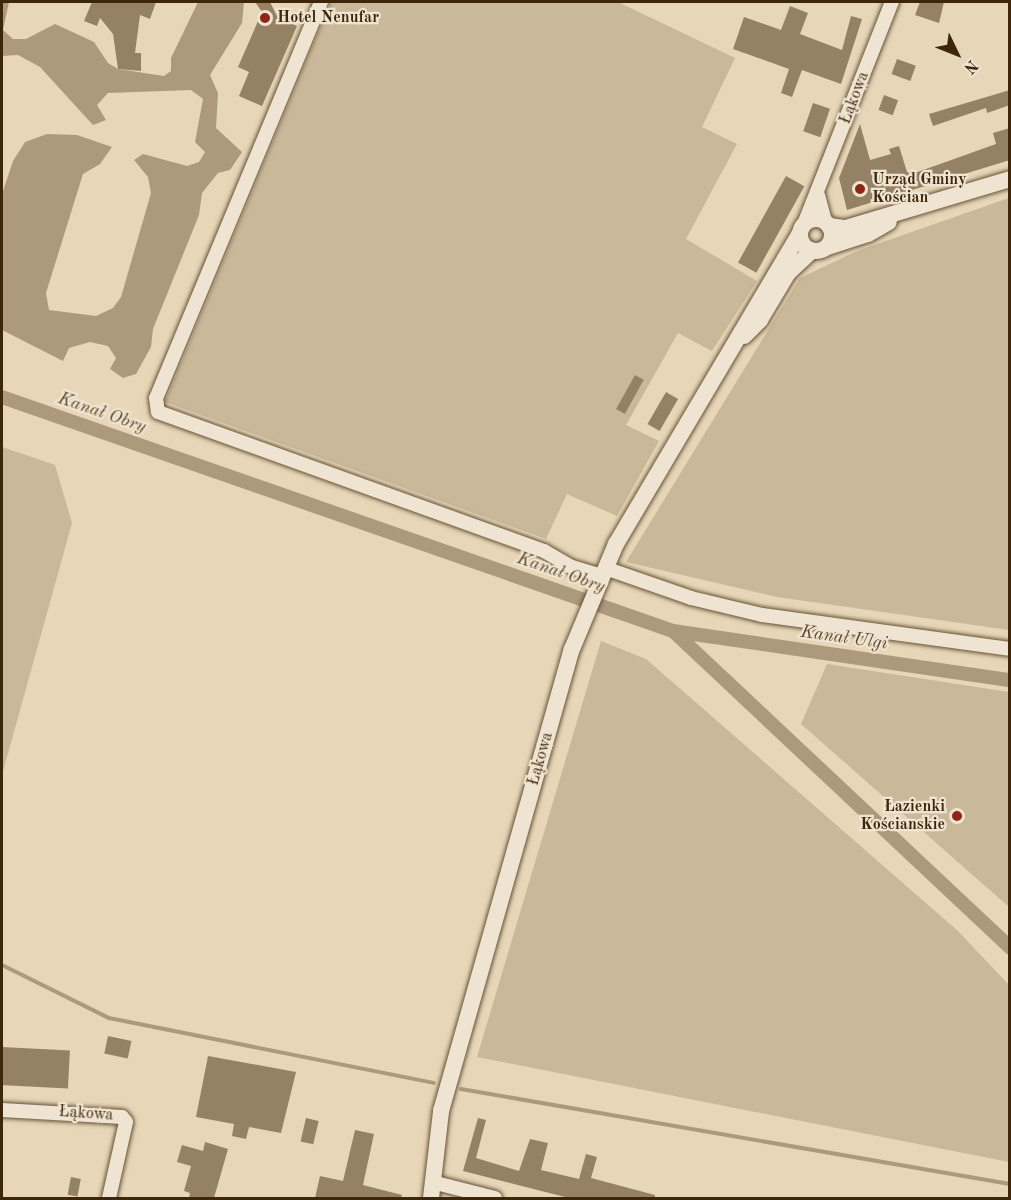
<!DOCTYPE html>
<html>
<head>
<meta charset="utf-8">
<style>
	body { margin:0 }
	#map { position:relative; width:1011px; height:1200px; overflow:hidden; background:#e7d6b8; font-family:"Old Standard TT",serif }
	div>[style] { position:absolute }
	.green>* { inset:0; background:#cab89a }
	.water>* { inset:0; background:#ad9a7d }
	.stream>* { height:4px; margin:-2px; padding:0 2px; transform-origin:2px; border-radius:2px; background:#ad9a7d }
	.canal>* { height:14px; margin:-7px; padding:0 7px; transform-origin:7px; border-radius:7px; background:#ad9a7d }
	.building>* { inset:0; background:#958264; transform-origin:0 0 }
	.roads { filter:drop-shadow(0 0 2px #685236) drop-shadow(0 0 2px #685236) }
	.minor>* { height:14px; margin:-7px; padding:0 7px; transform-origin:7px; border-radius:7px; background:#efe4d1 }
	.tertiary>* { height:16px; margin:-8px; padding:0 8px; transform-origin:8px; border-radius:8px; background:#efe4d1 }
	.tertiary>.ring { margin:-8px; padding:0; box-sizing:content-box; background:none; border:16px solid #efe4d1; border-radius:50% }
	.dots>* { width:16px; height:16px; translate:-50% -50%; box-sizing:border-box; border:3px solid #efe4d1; border-radius:50% }
	span { translate:-50% -50%; white-space:nowrap; text-align:center; line-height:1.15; -webkit-text-stroke:4.5px #efe4d1; paint-order:stroke }
	.poi-label { font-size:16px; color:#3d260a; font-weight:700 }
	.left { translate:0 -50%; text-align:left }
	.right { translate:-100% -50%; text-align:right }
	.street-label { font-size:16px; color:#3d260a }
	.water-label { font-size:18px; color:#5f492c; font-style:italic }
	.frame { position:absolute; inset:0; border:3px solid #3d260a; pointer-events:none }
	.north { position:absolute; left:927px; top:24px; width:60px; height:60px; -webkit-text-stroke:4px #efe4d1; paint-order:stroke; rotate:133deg; font-size:16px; font-weight:700; line-height:24px; text-align:center; color:#3d260a }
	.north::after { content:''; display:block; margin:auto; width:21px; height:27px; background:#3d260a; clip-path:polygon(50% 0,100% 100%,50% 72%,0 100%) }
</style>
</head>
<body>
<div id="map">
	<div class="green">
		<div style="clip-path:polygon(331px 2px,618px 2px,735px 58px,702px 127px,737px 144px,686px 239px,757px 281px,712px 351px,678px 333px,626px 425px,659px 441px,617px 516px,567px 494px,546px 539px,165px 402px)"></div>
		<div style="clip-path:polygon(1009px 198px,1009px 630px,777px 597px,626px 562px,800px 278px,857px 251px)"></div>
		<div style="clip-path:polygon(2px 447px,55px 465px,72px 523px,2px 775px)"></div>
		<div style="clip-path:polygon(601px 641px,646px 659px,958px 931px,1009px 985px,1009px 1162px,477px 1057px)"></div>
		<div style="clip-path:polygon(827px 664px,1009px 692px,1009px 907px,801px 724px)"></div>
	</div>
	<div class="water">
		<div style="clip-path:polygon(2px 2px,9px 2px,3px 30px,13px 39px,26px 39px,55px 24px,94px 42px,108px 63px,118px 69px,164px 76px,171px 71px,171px 58px,198px 2px,244px 2px,242px 23px,210px 75px,218px 93px,216px 128px,242px 152px,230px 170px,218px 173px,202px 193px,199px 215px,153px 329px,151px 347px,136px 374px,123px 378px,110px 369px,116px 358px,108px 346px,90px 342px,69px 348px,63px 361px,2px 330px,2px 194px,13px 161px,25px 142px,47px 134px,77px 135px,112px 147px,100px 164px,83px 174px,46px 293px,49px 310px,96px 316px,113px 308px,121px 297px,151px 193px,148px 177px,134px 160px,143px 154px,187px 166px,199px 162px,205px 152px,195px 142px,203px 99px,191px 90px,108px 93px,97px 105px,106px 120px,93px 125px,40px 67px,18px 55px,2px 56px)"></div>
	</div>
	<div class="stream">
		<div style="left:2px;top:965px;width:119px;rotate:26.4deg"></div>
		<div style="left:109px;top:1018px;width:331px;rotate:11.3deg"></div>
		<div style="left:461px;top:1089px;width:557px;rotate:9.82deg"></div>
	</div>
	<div class="canal">
		<div style="left:2px;top:397px;width:711px;rotate:19.23deg"></div>
		<div style="left:673px;top:631px;width:463px;rotate:43.2deg"></div>
		<div style="left:673px;top:631px;width:341px;rotate:8.3deg"></div>
	</div>
	<div class="building">
		<div style="clip-path:polygon(92px 2px,156px 2px,150px 19px,140px 15px,135px 53px,141px 53px,141px 71px,118px 69px,113px 34px,100px 18px,97px 26px,84px 21px)"></div>
		<div style="clip-path:polygon(255px 2px,270px 2px,278px 18px,297px 26px,262px 106px,239px 96px,249px 72px,238px 67px,262px 12px)"></div>
		<div style="clip-path:polygon(920px 2px,944px 2px,939px 23px,915px 15px)"></div>
		<div style="clip-path:polygon(790px 6px,808px 13px,800px 34px,842px 50px,851px 16px,862px 19px,841px 84px,802px 70px,792px 97px,781px 93px,789px 69px,733px 49px,744px 17px,781px 30px)"></div>
		<div style="left:897px;top:59px;width:20px;height:16px;rotate:20deg"></div>
		<div style="clip-path:polygon(1010px 90px,1010px 105px,987px 113px,986px 108px,933px 126px,929px 114px)"></div>
		<div style="left:884px;top:95px;width:15px;height:16px;rotate:20deg"></div>
		<div style="left:813px;top:103px;width:18px;height:30px;rotate:19deg"></div>
		<div style="clip-path:polygon(860px 124px,870px 160px,891px 154px,889px 149px,899px 146px,907px 172px,912px 174px,996px 144px,993px 133px,1010px 128px,1010px 160px,847px 210px,839px 178px)"></div>
		<div style="left:786px;top:176px;width:21px;height:99px;rotate:29deg"></div>
		<div style="left:635px;top:375px;width:10px;height:39px;rotate:29deg"></div>
		<div style="left:666px;top:392px;width:14px;height:37px;rotate:30deg"></div>
		<div style="left:108px;top:1036px;width:24px;height:18px;rotate:12deg"></div>
		<div style="left:2px;top:1047px;width:68px;height:38px;rotate:3deg"></div>
		<div style="clip-path:polygon(208px 1056px,296px 1072px,281px 1133px,249px 1127px,246px 1139px,232px 1136px,234px 1124px,196px 1117px)"></div>
		<div style="left:306px;top:1118px;width:13px;height:24px;rotate:13deg"></div>
		<div style="clip-path:polygon(478px 1118px,486px 1120px,476px 1158px,519px 1171px,530px 1139px,548px 1143px,541px 1170px,579px 1179px,586px 1154px,597px 1157px,591px 1178px,655px 1195px,655px 1198px,569px 1198px,463px 1171px)"></div>
		<div style="clip-path:polygon(355px 1130px,374px 1134px,363px 1185px,402px 1195px,401px 1198px,315px 1198px,320px 1176px,343px 1181px)"></div>
		<div style="clip-path:polygon(205px 1142px,228px 1149px,214px 1198px,189px 1198px,190px 1193px,184px 1191px,191px 1166px,177px 1162px,182px 1145px,203px 1151px)"></div>
		<div style="left:71px;top:1177px;width:10px;height:18px;rotate:11deg"></div>
	</div>
	<div class="roads">
		<div class="minor">
			<div style="left:321px;top:2px;width:429px;rotate:112.6deg"></div>
			<div style="left:156px;top:398px;width:14px;rotate:82deg"></div>
			<div style="left:158px;top:412px;width:410px;rotate:19.8deg"></div>
			<div style="left:544px;top:551px;width:32px;rotate:30deg"></div>
			<div style="left:572px;top:567px;width:31px;rotate:17deg"></div>
			<div style="left:818px;top:195px;width:28px;rotate:75deg"></div>
			<div style="left:804px;top:224px;width:239px;rotate:-68.4deg"></div>
			<div style="left:605px;top:568px;width:91px;rotate:19.2deg"></div>
			<div style="left:691px;top:598px;width:73px;rotate:13.5deg"></div>
			<div style="left:762px;top:615px;width:250px;rotate:7.8deg"></div>
			<div style="left:2px;top:1110px;width:120px;rotate:3.3deg"></div>
			<div style="left:122px;top:1117px;width:6px;rotate:51deg"></div>
			<div style="left:126px;top:1122px;width:78px;rotate:102.6deg"></div>
			<div style="left:432px;top:1182px;width:65px;rotate:14.3deg"></div>
		</div>
		<div class="tertiary">
			<div class="ring" style="left:800px;top:219px;width:16px;height:16px"></div>
			<div style="left:829px;top:226px;width:17px;rotate:7deg"></div>
			<div style="left:846px;top:228px;width:171px;rotate:-16.6deg"></div>
			<div style="left:827px;top:247px;width:43px;rotate:-17.6deg"></div>
			<div style="left:868px;top:234px;width:24px;rotate:-30deg"></div>
			<div style="left:744px;top:336px;width:23px;rotate:-45deg"></div>
			<div style="left:760px;top:320px;width:55px;rotate:-59.2deg"></div>
			<div style="left:788px;top:273px;width:33px;rotate:-43deg"></div>
			<div style="left:431px;top:1198px;width:88px;rotate:-83.4deg"></div>
			<div style="left:441px;top:1111px;width:480px;rotate:-74.2deg"></div>
			<div style="left:572px;top:649px;width:114px;rotate:-67.3deg"></div>
			<div style="left:616px;top:544px;width:360px;rotate:-59.4deg"></div>
		</div>
	</div>
	<div class="dots">
		<div style="left:265px;top:18px;background:#8f2418"></div>
		<div style="left:860px;top:189px;background:#8f2418"></div>
		<div style="left:957px;top:816px;background:#8f2418"></div>
	</div>
	<div class="poi-label">
		<span class="left" style="left:277px;top:18px">Hotel Nenufar</span>
		<span class="left" style="left:872px;top:189px">Urząd Gminy<br>Kościan</span>
		<span class="right" style="left:945px;top:816px">Łazienki<br>Kościanskie</span>
	</div>
	<div class="street-label">
		<span style="left:855px;top:98px;rotate:-69deg">Łąkowa</span>
		<span style="left:541px;top:759px;rotate:-74deg">Łąkowa</span>
		<span style="left:86px;top:1114px;rotate:4deg">Łąkowa</span>
	</div>
	<div class="water-label">
		<span style="left:102px;top:413px;rotate:19deg">Kanał Obry</span>
		<span style="left:561px;top:573px;rotate:19deg">Kanał Obry</span>
		<span style="left:844px;top:638px;rotate:8deg">Kanał Ulgi</span>
	</div>
	<div class="frame"></div>
	<div class="north">N</div>
</div>
</body>
</html>
